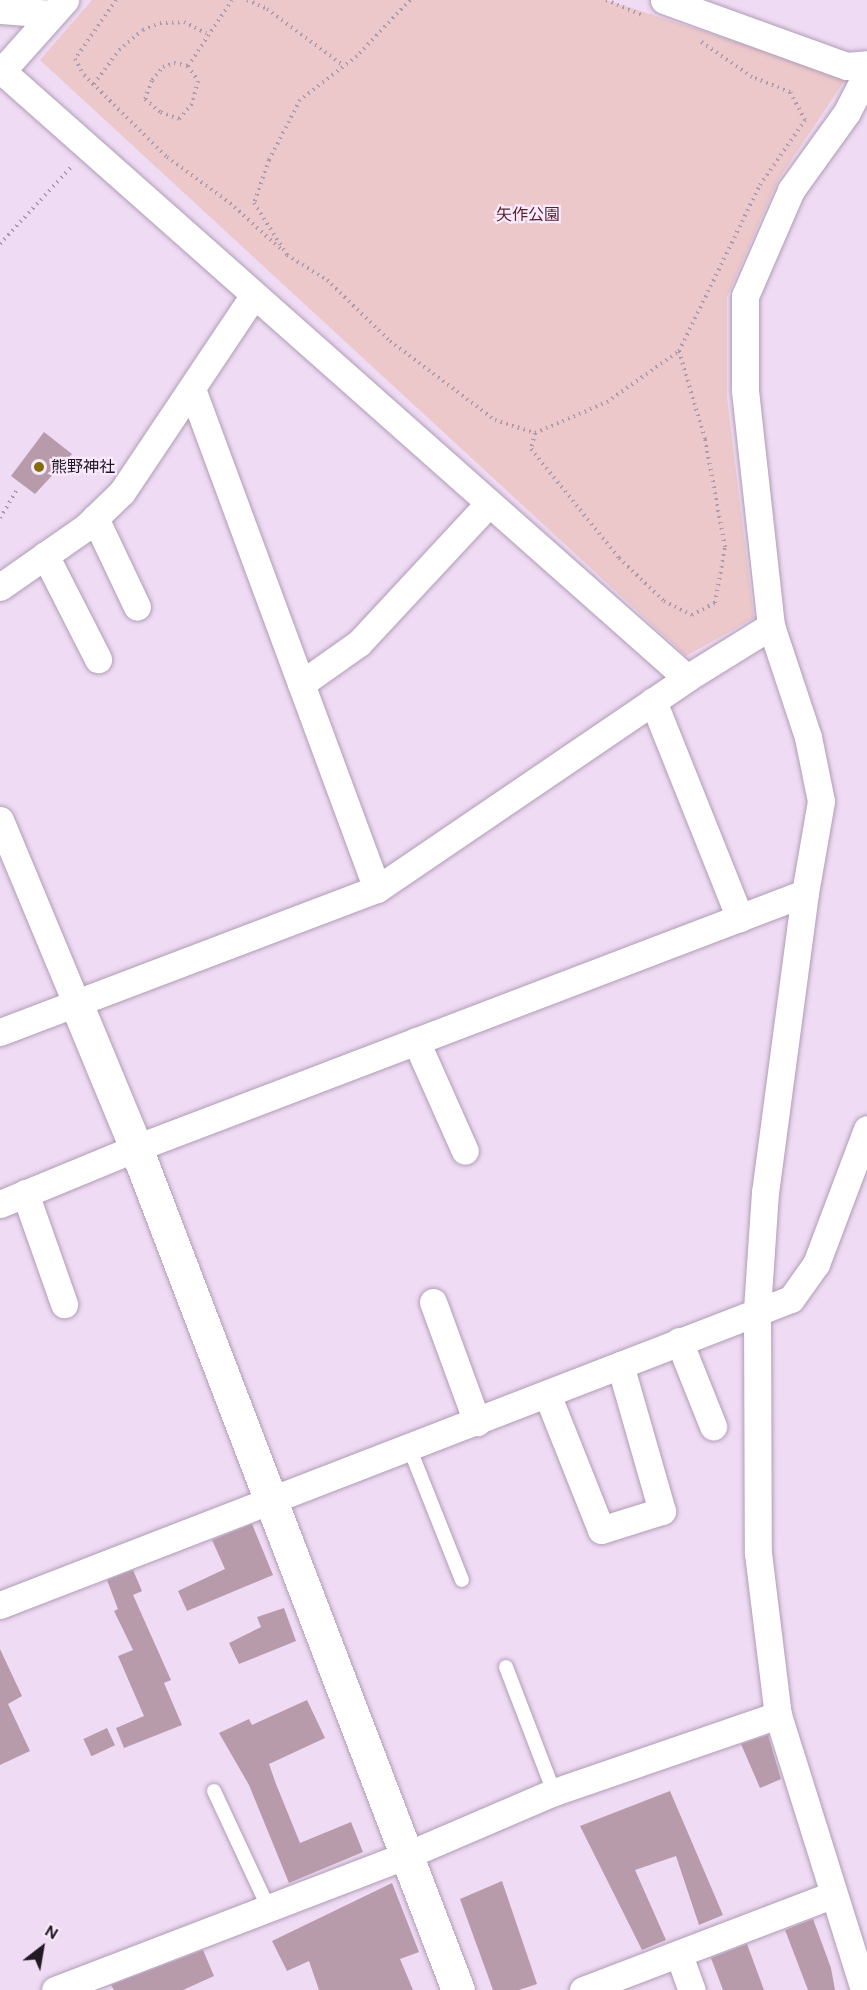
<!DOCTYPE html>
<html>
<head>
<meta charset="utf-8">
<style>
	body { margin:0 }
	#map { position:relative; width:867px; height:1990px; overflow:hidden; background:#efdbf4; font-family:"DM Sans","Noto Sans JP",sans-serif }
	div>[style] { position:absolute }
	.green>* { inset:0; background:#ecc8cb }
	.building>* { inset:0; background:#b89baa; transform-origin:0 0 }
	.path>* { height:4px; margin-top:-2px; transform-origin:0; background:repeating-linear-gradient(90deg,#aa9aae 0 1.5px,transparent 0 6px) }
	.roads { filter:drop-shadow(0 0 2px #b09db5) drop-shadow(0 0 2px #b09db5) }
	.service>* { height:14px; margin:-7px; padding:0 7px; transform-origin:7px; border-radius:7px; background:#fff }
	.minor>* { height:27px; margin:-13.5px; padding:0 13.5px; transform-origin:13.5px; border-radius:13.5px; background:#fff }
	.tertiary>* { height:33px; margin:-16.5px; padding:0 16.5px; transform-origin:16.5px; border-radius:16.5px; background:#fff }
	.dots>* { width:16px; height:16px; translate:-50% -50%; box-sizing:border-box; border:3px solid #faeafe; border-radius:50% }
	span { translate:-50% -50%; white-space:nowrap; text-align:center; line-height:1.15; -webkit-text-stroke:4.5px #faeafe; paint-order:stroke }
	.park-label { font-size:16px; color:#58242c }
	.poi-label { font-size:16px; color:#211a23 }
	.left { translate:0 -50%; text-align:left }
	.north { position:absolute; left:12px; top:1918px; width:60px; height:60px; -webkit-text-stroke:4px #faeafe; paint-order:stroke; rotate:31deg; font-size:16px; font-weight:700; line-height:24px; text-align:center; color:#211a23 }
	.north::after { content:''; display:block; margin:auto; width:21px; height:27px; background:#211a23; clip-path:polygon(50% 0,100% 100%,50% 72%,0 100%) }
</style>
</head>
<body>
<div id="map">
	<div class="green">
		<div style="clip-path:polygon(92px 0,606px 0,847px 77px,778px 180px,727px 297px,727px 398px,754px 618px,686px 656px,40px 60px)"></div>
	</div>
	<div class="building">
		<div style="clip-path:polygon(44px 432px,72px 454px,35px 494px,11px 476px)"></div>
		<div style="clip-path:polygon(252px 1524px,273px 1575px,187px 1611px,178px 1591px,225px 1569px,212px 1540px)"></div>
		<div style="clip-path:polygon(133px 1570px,142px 1591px,133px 1595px,171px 1680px,164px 1683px,182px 1725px,124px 1748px,116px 1728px,144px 1716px,118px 1656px,133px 1650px,114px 1611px,118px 1609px,107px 1580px)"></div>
		<div style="clip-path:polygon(284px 1608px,296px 1641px,239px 1664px,229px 1643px,261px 1627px,257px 1617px)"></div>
		<div style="clip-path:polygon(0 1649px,22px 1696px,8px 1704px,30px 1751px,0 1765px)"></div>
		<div style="clip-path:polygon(307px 1700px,325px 1738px,269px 1764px,276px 1784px,300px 1843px,351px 1822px,363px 1852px,289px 1883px,249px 1785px,219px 1733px,249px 1719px,252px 1725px)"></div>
		<div style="left:107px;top:1728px;width:19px;height:26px;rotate:65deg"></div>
		<div style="clip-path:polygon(768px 1735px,781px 1779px,760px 1788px,741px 1744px)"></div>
		<div style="clip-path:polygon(670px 1791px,723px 1915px,699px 1925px,676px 1856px,635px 1870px,666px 1940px,642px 1950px,580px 1826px)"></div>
		<div style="clip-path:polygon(502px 1881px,537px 1984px,519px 1990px,493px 1990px,460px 1899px)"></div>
		<div style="clip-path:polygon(392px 1883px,419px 1952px,400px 1959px,413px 1990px,319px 1990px,309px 1961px,287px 1971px,272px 1941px)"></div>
		<div style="clip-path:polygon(813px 1919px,831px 1968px,835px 1990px,808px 1990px,785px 1930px)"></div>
		<div style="clip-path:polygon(747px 1944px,764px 1990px,723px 1990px,711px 1958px)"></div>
		<div style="clip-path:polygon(203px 1950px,214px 1976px,183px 1990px,114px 1990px,111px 1985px)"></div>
	</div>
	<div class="path">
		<div style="left:116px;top:0;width:72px;rotate:124.8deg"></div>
		<div style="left:75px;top:59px;width:18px;rotate:61deg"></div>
		<div style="left:84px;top:75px;width:117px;rotate:44.7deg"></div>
		<div style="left:167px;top:157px;width:78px;rotate:36.1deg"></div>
		<div style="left:230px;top:203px;width:70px;rotate:42.1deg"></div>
		<div style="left:247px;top:0;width:22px;rotate:24deg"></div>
		<div style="left:267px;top:9px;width:96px;rotate:36.5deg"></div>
		<div style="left:410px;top:0;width:77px;rotate:133.4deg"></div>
		<div style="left:357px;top:56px;width:72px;rotate:142.3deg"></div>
		<div style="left:300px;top:100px;width:68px;rotate:117.3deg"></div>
		<div style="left:269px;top:160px;width:46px;rotate:109.2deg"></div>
		<div style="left:254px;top:203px;width:62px;rotate:57.6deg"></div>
		<div style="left:287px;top:255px;width:47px;rotate:32deg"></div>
		<div style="left:327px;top:280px;width:88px;rotate:44.1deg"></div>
		<div style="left:390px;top:341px;width:131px;rotate:37deg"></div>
		<div style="left:495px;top:420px;width:42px;rotate:18deg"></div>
		<div style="left:535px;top:433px;width:78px;rotate:-23.3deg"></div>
		<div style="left:607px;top:402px;width:88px;rotate:-35.3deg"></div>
		<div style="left:679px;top:351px;width:185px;rotate:-64deg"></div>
		<div style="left:760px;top:185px;width:79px;rotate:-55.3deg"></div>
		<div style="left:805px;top:120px;width:32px;rotate:-118deg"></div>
		<div style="left:790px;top:92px;width:41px;rotate:-158.5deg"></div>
		<div style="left:752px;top:77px;width:63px;rotate:-145.3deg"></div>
		<div style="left:606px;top:0;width:41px;rotate:22.8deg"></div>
		<div style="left:174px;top:63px;width:14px;rotate:12deg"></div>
		<div style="left:188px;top:66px;width:18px;rotate:56deg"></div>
		<div style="left:198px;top:81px;width:24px;rotate:105deg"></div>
		<div style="left:192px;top:104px;width:20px;rotate:131deg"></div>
		<div style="left:179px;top:119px;width:20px;rotate:-160deg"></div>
		<div style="left:160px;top:112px;width:20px;rotate:-139deg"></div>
		<div style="left:145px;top:99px;width:20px;rotate:-70deg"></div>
		<div style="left:152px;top:80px;width:17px;rotate:-50deg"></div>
		<div style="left:163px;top:67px;width:12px;rotate:-20deg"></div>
		<div style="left:188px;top:66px;width:79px;rotate:-56.3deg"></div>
		<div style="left:94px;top:84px;width:42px;rotate:-53.7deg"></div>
		<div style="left:119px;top:50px;width:31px;rotate:-40deg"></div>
		<div style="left:143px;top:30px;width:18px;rotate:-22deg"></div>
		<div style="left:160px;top:23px;width:24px;rotate:-2deg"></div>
		<div style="left:184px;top:22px;width:25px;rotate:27deg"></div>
		<div style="left:0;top:244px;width:106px;rotate:-47.3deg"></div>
		<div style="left:535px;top:433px;width:16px;rotate:104deg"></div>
		<div style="left:531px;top:449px;width:140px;rotate:51.1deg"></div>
		<div style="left:619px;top:558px;width:62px;rotate:43.7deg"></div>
		<div style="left:664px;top:601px;width:31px;rotate:27deg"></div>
		<div style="left:692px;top:615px;width:26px;rotate:-28deg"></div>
		<div style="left:715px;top:603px;width:57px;rotate:-79.9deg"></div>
		<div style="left:725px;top:547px;width:110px;rotate:-100.5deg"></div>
		<div style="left:705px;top:439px;width:92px;rotate:-106.5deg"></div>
		<div style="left:0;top:518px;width:35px;rotate:-59deg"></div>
	</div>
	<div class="roads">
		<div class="service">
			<div style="left:409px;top:1447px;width:143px;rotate:68.3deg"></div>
			<div style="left:506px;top:1667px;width:134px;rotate:69deg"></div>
			<div style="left:214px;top:1791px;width:128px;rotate:65deg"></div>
		</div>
		<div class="minor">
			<div style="left:664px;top:0;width:194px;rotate:19.9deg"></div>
			<div style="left:846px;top:66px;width:21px;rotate:-5deg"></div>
			<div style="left:0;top:10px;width:52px;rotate:4.4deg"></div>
			<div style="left:2px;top:71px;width:915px;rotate:41.55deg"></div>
			<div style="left:0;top:73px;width:98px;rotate:-48.3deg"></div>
			<div style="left:192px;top:389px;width:533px;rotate:69.7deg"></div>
			<div style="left:95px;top:518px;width:98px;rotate:64.7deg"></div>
			<div style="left:45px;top:555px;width:117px;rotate:63deg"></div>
			<div style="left:0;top:587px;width:105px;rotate:-34.9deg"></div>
			<div style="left:86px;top:527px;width:50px;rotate:-44.2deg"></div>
			<div style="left:122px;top:492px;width:237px;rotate:-56.2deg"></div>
			<div style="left:301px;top:684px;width:71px;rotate:-35.3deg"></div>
			<div style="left:359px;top:643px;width:191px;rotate:-47.1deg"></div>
			<div style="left:653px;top:701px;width:234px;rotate:68.2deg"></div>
			<div style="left:0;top:820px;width:198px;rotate:67.4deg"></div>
			<div style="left:805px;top:893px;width:302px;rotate:97.6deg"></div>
			<div style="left:765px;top:1192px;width:118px;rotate:93.9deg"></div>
			<div style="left:757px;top:1310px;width:243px;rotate:89.8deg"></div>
			<div style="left:758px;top:1553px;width:163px;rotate:83deg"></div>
			<div style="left:778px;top:1715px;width:288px;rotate:72.6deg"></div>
			<div style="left:0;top:1032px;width:403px;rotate:-20.8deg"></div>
			<div style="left:377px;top:889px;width:375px;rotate:-34.2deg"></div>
			<div style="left:687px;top:678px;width:99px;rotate:-31.8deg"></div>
			<div style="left:416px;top:1041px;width:120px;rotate:66deg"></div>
			<div style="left:25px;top:1193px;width:118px;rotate:70.6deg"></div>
			<div style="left:0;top:1204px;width:147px;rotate:-22.4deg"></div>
			<div style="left:136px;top:1148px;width:716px;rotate:-20.87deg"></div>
			<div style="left:805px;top:893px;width:93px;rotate:-80.1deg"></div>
			<div style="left:821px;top:801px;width:65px;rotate:-101.5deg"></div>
			<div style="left:808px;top:737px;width:117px;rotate:-108.4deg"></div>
			<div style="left:771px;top:626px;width:238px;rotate:-96.3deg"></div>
			<div style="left:745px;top:389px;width:93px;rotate:-90deg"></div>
			<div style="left:745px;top:296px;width:116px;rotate:-66.5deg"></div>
			<div style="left:791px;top:190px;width:96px;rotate:-54.3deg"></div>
			<div style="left:847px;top:112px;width:44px;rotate:-62.9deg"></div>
			<div style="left:433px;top:1302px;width:128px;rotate:69.9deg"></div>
			<div style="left:679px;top:1341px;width:92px;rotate:68.2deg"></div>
			<div style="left:547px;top:1394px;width:146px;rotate:68.3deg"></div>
			<div style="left:601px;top:1530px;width:64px;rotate:-17.3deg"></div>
			<div style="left:662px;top:1511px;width:152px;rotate:-106deg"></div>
			<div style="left:0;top:1605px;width:848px;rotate:-21.15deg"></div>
			<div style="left:791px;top:1299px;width:43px;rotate:-54.5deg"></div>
			<div style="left:816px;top:1264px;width:144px;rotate:-69.3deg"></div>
			<div style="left:679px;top:1955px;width:37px;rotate:70deg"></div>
			<div style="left:55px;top:1990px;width:377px;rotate:-21deg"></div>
			<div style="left:407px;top:1855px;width:160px;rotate:-23.2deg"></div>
			<div style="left:554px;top:1792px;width:237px;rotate:-19deg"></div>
			<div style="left:583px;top:1990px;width:267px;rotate:-20.9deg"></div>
		</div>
		<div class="tertiary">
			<div style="left:76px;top:1003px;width:157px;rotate:67.5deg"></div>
			<div style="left:136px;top:1148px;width:901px;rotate:69.07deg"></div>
		</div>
	</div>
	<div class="dots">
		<div style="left:39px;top:467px;background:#866d0b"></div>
	</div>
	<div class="park-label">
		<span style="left:528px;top:215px">矢作公園</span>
	</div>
	<div class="poi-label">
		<span class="left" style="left:51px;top:467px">熊野神社</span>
	</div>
	<div class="north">N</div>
</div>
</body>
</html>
